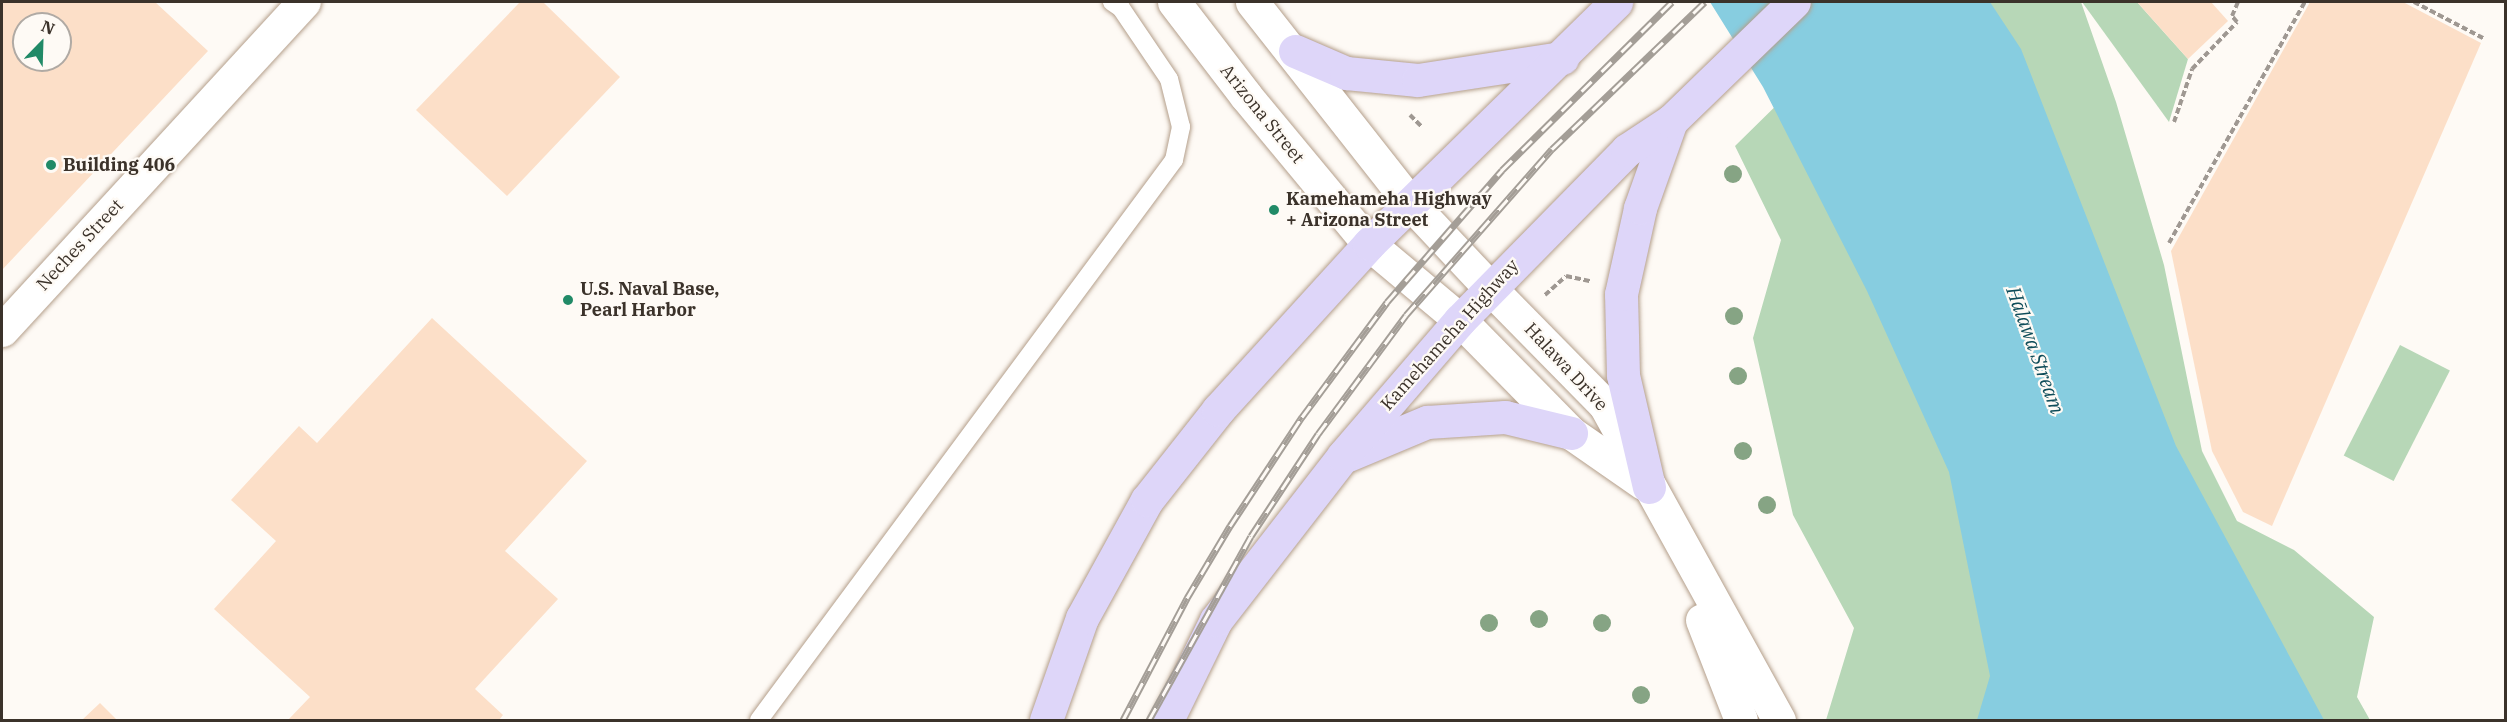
<!DOCTYPE html>
<html>
<head>
<meta charset="utf-8">
<style>
	body { margin:0 }
	#map { position:relative; width:2507px; height:722px; overflow:hidden; background:#fefaf5; font-family:"IBM Plex Serif",serif }
	div>[style] { position:absolute }
	.green>* { inset:0; background:#b7d7b7; transform-origin:0 0 }
	.water>* { inset:0; background:#87cde0 }
	.building>* { inset:0; background:#fcdfc8 }
	.path>* { height:4px; margin-top:-2px; transform-origin:0; background:repeating-linear-gradient(90deg,#9f9892 0 6px,transparent 0 9px) }
	.roads { filter:drop-shadow(0 0 2px #b49f8b) drop-shadow(0 0 2px #b49f8b) }
	.service>* { height:18px; margin:-9px; padding:0 9px; transform-origin:9px; border-radius:9px; background:#fff }
	.minor>* { height:33px; margin:-16.5px; padding:0 16.5px; transform-origin:16.5px; border-radius:16.5px; background:#fff }
	.tertiary>* { height:33px; margin:-16.5px; padding:0 16.5px; transform-origin:16.5px; border-radius:16.5px; background:#fff }
	.primary>* { height:33px; margin:-16.5px; padding:0 16.5px; transform-origin:16.5px; border-radius:16.5px; background:#ded6f9 }
	.rail>* { height:7px; margin-top:-3.5px; transform-origin:0; background:repeating-linear-gradient(90deg,#fefaf5 0 14px,#a49e97 0 28px); box-sizing:border-box; border-block:2px solid #a49e97 }
	.trees>* { width:18px; height:18px; margin:-9px; border-radius:50%; background:#86a484 }
	.dots>* { width:16px; height:16px; translate:-50% -50%; box-sizing:border-box; border:3px solid #fefaf5; border-radius:50% }
	span { translate:-50% -50%; white-space:nowrap; text-align:center; line-height:1.15; -webkit-text-stroke:4.5px #fefaf5; paint-order:stroke }
	.street-label { font-size:18px; color:#3b322a }
	.poi-label { font-size:18px; color:#3b322a; font-weight:700 }
	.left { translate:0 -50%; text-align:left }
	.water-label { font-size:20px; color:#0e4c59; font-style:italic }
	.frame { position:absolute; inset:0; border:3px solid #3b322a; pointer-events:none }
	.north { position:absolute; left:12px; top:12px; width:60px; height:60px; box-sizing:border-box; background:#fefaf5; border:2px solid #b0aaa4; border-radius:50%; rotate:23deg; font-size:16px; font-weight:700; line-height:24px; text-align:center; color:#3b322a }
	.north::after { content:''; display:block; margin:auto; width:21px; height:27px; background:#218a67; clip-path:polygon(50% 0,100% 100%,50% 72%,0 100%) }
</style>
</head>
<body>
<div id="map">
	<div class="green">
		<div style="clip-path:polygon(1943px 2px,2081px 2px,2116px 102px,2164px 265px,2202px 451px,2237px 521px,2294px 550px,2374px 617px,2357px 697px,2370px 720px,2190px 720px)"></div>
		<div style="clip-path:polygon(2082px 2px,2137px 2px,2188px 59px,2169px 122px)"></div>
		<div style="clip-path:polygon(1839px 44px,2061px 720px,1826px 720px,1854px 628px,1793px 515px,1753px 338px,1781px 240px,1735px 146px)"></div>
		<div style="left:2400px;top:345px;width:56px;height:124px;rotate:27deg"></div>
	</div>
	<div class="water">
		<div style="clip-path:polygon(1710px 2px,1990px 2px,2021px 49px,2176px 446px,2324px 720px,1977px 720px,1990px 676px,1949px 472px,1867px 291px,1763px 87px)"></div>
	</div>
	<div class="building">
		<div style="clip-path:polygon(evenodd,2px 2px,155px 2px,208px 51px,2px 270px,2px 2px,24px 24px,60px 24px,60px 60px,24px 60px,24px 24px)"></div>
		<div style="clip-path:polygon(520px 2px,543px 2px,620px 77px,507px 196px,416px 110px)"></div>
		<div style="clip-path:polygon(2137px 2px,2211px 2px,2228px 21px,2188px 59px)"></div>
		<div style="clip-path:polygon(2310px 2px,2403px 2px,2481px 43px,2272px 526px,2243px 512px,2212px 451px,2171px 251px)"></div>
		<div style="clip-path:polygon(432px 318px,587px 461px,505px 551px,558px 599px,475px 689px,503px 715px,499px 720px,288px 720px,310px 697px,214px 609px,276px 541px,231px 500px,299px 426px,317px 443px)"></div>
		<div style="clip-path:polygon(100px 703px,117px 720px,82px 720px)"></div>
	</div>
	<div class="path">
		<div style="left:2414px;top:2px;width:78px;rotate:27.6deg"></div>
		<div style="left:1410px;top:115px;width:17px;rotate:45deg"></div>
		<div style="left:2174px;top:122px;width:56px;rotate:-71.2deg"></div>
		<div style="left:2192px;top:69px;width:65px;rotate:-46.2deg"></div>
		<div style="left:2237px;top:22px;width:8px;rotate:-130deg"></div>
		<div style="left:2232px;top:16px;width:15px;rotate:-67deg"></div>
		<div style="left:2169px;top:243px;width:277px;rotate:-60.6deg"></div>
		<div style="left:1545px;top:295px;width:28px;rotate:-42deg"></div>
		<div style="left:1566px;top:276px;width:25px;rotate:12deg"></div>
	</div>
	<div class="roads">
		<div class="service">
			<div style="left:759px;top:720px;width:697px;rotate:-53.46deg"></div>
			<div style="left:1174px;top:160px;width:34px;rotate:-78deg"></div>
			<div style="left:1181px;top:127px;width:49px;rotate:-104deg"></div>
			<div style="left:1169px;top:79px;width:86px;rotate:-124.1deg"></div>
			<div style="left:1121px;top:8px;width:11px;rotate:-146deg"></div>
		</div>
		<div class="minor">
			<div style="left:1489px;top:287px;width:165px;rotate:45.5deg"></div>
			<div style="left:1605px;top:405px;width:360px;rotate:61.1deg"></div>
			<div style="left:1460px;top:320px;width:158px;rotate:45.5deg"></div>
			<div style="left:1571px;top:433px;width:88px;rotate:34.8deg"></div>
			<div style="left:1702px;top:620px;width:107px;rotate:68.7deg"></div>
		</div>
		<div class="tertiary">
			<div style="left:1174px;top:2px;width:118px;rotate:52.5deg"></div>
			<div style="left:1246px;top:96px;width:192px;rotate:50.3deg"></div>
			<div style="left:1369px;top:244px;width:119px;rotate:39.9deg"></div>
			<div style="left:1252px;top:2px;width:257px;rotate:51.8deg"></div>
			<div style="left:1411px;top:204px;width:114px;rotate:46.8deg"></div>
			<div style="left:2px;top:330px;width:446px;rotate:-47.4deg"></div>
		</div>
		<div class="primary">
			<div style="left:1295px;top:51px;width:56px;rotate:23.3deg"></div>
			<div style="left:1346px;top:73px;width:72px;rotate:5.6deg"></div>
			<div style="left:1418px;top:80px;width:146px;rotate:-8.7deg"></div>
			<div style="left:1348px;top:455px;width:86px;rotate:-22.7deg"></div>
			<div style="left:1427px;top:422px;width:78px;rotate:-3.7deg"></div>
			<div style="left:1505px;top:417px;width:68px;rotate:13.6deg"></div>
			<div style="left:1649px;top:487px;width:115px;rotate:-103.1deg"></div>
			<div style="left:1623px;top:375px;width:81px;rotate:-91.4deg"></div>
			<div style="left:1621px;top:294px;width:88px;rotate:-77.5deg"></div>
			<div style="left:1640px;top:208px;width:92px;rotate:-70.4deg"></div>
			<div style="left:1046px;top:720px;width:108px;rotate:-70.6deg"></div>
			<div style="left:1082px;top:618px;width:135px;rotate:-61.2deg"></div>
			<div style="left:1147px;top:500px;width:115px;rotate:-51.7deg"></div>
			<div style="left:1218px;top:410px;width:224px;rotate:-47.7deg"></div>
			<div style="left:1369px;top:244px;width:346px;rotate:-44.4deg"></div>
			<div style="left:1167px;top:720px;width:111px;rotate:-63.9deg"></div>
			<div style="left:1216px;top:620px;width:207px;rotate:-52.2deg"></div>
			<div style="left:1343px;top:456px;width:179px;rotate:-49.3deg"></div>
			<div style="left:1460px;top:320px;width:238px;rotate:-45.5deg"></div>
			<div style="left:1627px;top:150px;width:53px;rotate:-33.4deg"></div>
			<div style="left:1671px;top:121px;width:171px;rotate:-44.1deg"></div>
		</div>
	</div>
	<div class="rail">
		<div style="left:1123px;top:720px;width:138px;rotate:-62.3deg"></div>
		<div style="left:1187px;top:598px;width:84px;rotate:-59.2deg"></div>
		<div style="left:1230px;top:526px;width:131px;rotate:-56.6deg"></div>
		<div style="left:1302px;top:417px;width:143px;rotate:-53.5deg"></div>
		<div style="left:1387px;top:302px;width:175px;rotate:-48.9deg"></div>
		<div style="left:1502px;top:170px;width:239px;rotate:-44.7deg"></div>
		<div style="left:1149px;top:720px;width:210px;rotate:-61deg"></div>
		<div style="left:1251px;top:536px;width:122px;rotate:-56.7deg"></div>
		<div style="left:1318px;top:434px;width:148px;rotate:-53.5deg"></div>
		<div style="left:1406px;top:315px;width:221px;rotate:-48.7deg"></div>
		<div style="left:1552px;top:149px;width:212px;rotate:-43.9deg"></div>
	</div>
	<div class="trees">
		<div style="left:1733px;top:174px"></div>
		<div style="left:1734px;top:316px"></div>
		<div style="left:1738px;top:376px"></div>
		<div style="left:1743px;top:451px"></div>
		<div style="left:1767px;top:505px"></div>
		<div style="left:1539px;top:619px"></div>
		<div style="left:1489px;top:623px"></div>
		<div style="left:1602px;top:623px"></div>
		<div style="left:1641px;top:695px"></div>
	</div>
	<div class="dots">
		<div style="left:51px;top:165px;background:#218a67"></div>
		<div style="left:1274px;top:210px;background:#218a67"></div>
		<div style="left:568px;top:300px;background:#218a67"></div>
	</div>
	<div class="street-label">
		<span style="left:1262px;top:114px;rotate:51deg">Arizona Street</span>
		<span style="left:80px;top:245px;rotate:-47deg">Neches Street</span>
		<span style="left:1450px;top:335px;rotate:-48deg">Kamehameha Highway</span>
		<span style="left:1566px;top:367px;rotate:47deg">Halawa Drive</span>
	</div>
	<div class="poi-label">
		<span class="left" style="left:63px;top:165px">Building 406</span>
		<span class="left" style="left:1286px;top:210px">Kamehameha Highway<br>+ Arizona Street</span>
		<span class="left" style="left:580px;top:300px">U.S. Naval Base,<br>Pearl Harbor</span>
	</div>
	<div class="water-label">
		<span style="left:2036px;top:350px;rotate:70deg">Hālawa Stream</span>
	</div>
	<div class="frame"></div>
	<div class="north">N</div>
</div>
</body>
</html>
